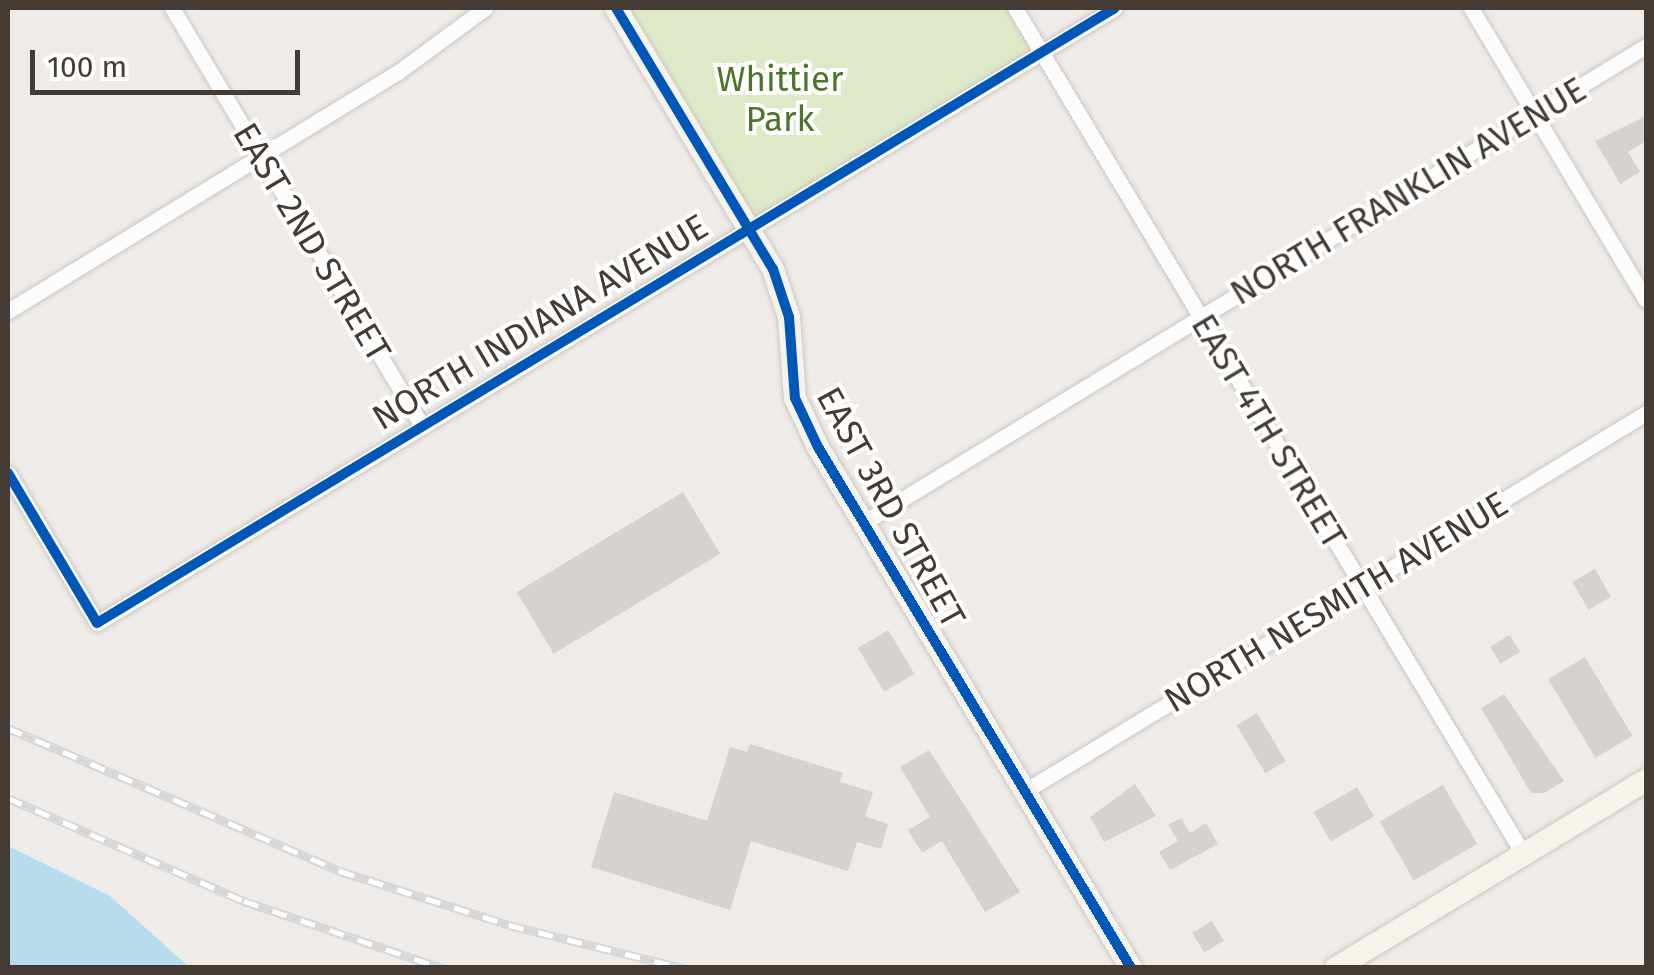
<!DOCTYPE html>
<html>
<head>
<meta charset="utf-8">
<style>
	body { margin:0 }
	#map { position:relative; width:1654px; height:975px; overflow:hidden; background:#eeebe8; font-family:"Fira Sans",sans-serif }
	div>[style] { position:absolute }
	.green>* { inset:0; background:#dee9c7 }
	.water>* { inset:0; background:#b7dced }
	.building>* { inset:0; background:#d6d2ce; transform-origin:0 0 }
	.roads { filter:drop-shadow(0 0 2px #cbc7c3) drop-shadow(0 0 2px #cbc7c3) }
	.street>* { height:15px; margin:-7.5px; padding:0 7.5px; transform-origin:7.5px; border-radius:7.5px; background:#fcfcfc }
	.secondary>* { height:22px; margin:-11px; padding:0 11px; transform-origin:11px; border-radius:11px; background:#f6f3ed }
	.rail>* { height:9px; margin-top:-4.5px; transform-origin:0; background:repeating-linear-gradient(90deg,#fff 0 15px,#d8d7d7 0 30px); box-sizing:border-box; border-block:2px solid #d8d7d7 }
	.cycleway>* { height:10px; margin:-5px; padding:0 5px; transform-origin:5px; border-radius:5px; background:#0057b8 }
	span { translate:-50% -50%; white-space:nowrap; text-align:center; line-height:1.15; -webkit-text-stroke:8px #fff; paint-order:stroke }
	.park-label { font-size:35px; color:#4b7528 }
	.street-label { font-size:35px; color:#443c34 }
	.frame { position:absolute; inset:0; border:10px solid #443c34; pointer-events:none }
	.scale { position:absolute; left:30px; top:50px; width:270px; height:45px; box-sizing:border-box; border:5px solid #443c34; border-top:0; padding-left:12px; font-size:30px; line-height:35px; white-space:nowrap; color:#443c34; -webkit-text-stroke:8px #fff; paint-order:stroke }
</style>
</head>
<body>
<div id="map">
	<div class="green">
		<div style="clip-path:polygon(616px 8px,1014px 8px,1041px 52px,748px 227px)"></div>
	</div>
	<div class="water">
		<div style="clip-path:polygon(8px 846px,110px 896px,189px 967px,8px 967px)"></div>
	</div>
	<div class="building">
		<div style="clip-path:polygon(1646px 116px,1646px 141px,1628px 152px,1640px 172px,1620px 184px,1595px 141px)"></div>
		<div style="left:683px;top:492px;width:72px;height:194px;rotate:59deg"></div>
		<div style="left:1595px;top:569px;width:32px;height:26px;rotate:60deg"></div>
		<div style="left:888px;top:630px;width:51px;height:35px;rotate:59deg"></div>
		<div style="left:1510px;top:635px;width:20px;height:23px;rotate:60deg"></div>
		<div style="left:1585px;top:657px;width:92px;height:43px;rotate:59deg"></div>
		<div style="clip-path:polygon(1504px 694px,1564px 781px,1544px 793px,1531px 793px,1481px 708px)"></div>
		<div style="left:1257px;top:713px;width:56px;height:24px;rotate:59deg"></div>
		<div style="clip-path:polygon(750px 744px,843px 773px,840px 782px,873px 792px,865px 816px,888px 824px,881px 849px,857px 842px,848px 871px,751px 841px,730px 910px,591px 867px,614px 792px,707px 821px,730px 747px,747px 752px)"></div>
		<div style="clip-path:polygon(929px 750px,1020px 892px,985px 912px,942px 841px,922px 853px,908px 830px,930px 817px,900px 767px)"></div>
		<div style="clip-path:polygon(1135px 784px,1156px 816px,1104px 842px,1090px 817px)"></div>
		<div style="left:1443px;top:785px;width:68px;height:73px;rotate:60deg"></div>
		<div style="left:1357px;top:787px;width:34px;height:50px;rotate:60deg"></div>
		<div style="clip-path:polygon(1181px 818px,1190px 833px,1206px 823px,1218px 844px,1170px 870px,1159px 852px,1178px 841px,1168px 825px)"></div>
		<div style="left:1212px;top:921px;width:23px;height:23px;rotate:59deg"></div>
	</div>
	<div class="roads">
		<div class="street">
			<div style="left:172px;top:8px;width:486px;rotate:59.1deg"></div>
			<div style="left:1015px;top:8px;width:988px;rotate:59deg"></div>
			<div style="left:1471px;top:8px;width:340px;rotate:59.1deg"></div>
			<div style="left:8px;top:311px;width:457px;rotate:-31.5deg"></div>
			<div style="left:398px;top:72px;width:108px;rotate:-36.3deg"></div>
			<div style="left:8px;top:473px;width:174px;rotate:59.3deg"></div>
			<div style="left:97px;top:623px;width:1189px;rotate:-31.14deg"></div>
			<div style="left:863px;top:523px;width:917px;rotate:-31.35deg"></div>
			<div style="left:1025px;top:791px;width:727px;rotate:-31.33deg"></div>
		</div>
		<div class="secondary">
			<div style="left:616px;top:8px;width:305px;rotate:59deg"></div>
			<div style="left:773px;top:269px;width:51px;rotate:71.6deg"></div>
			<div style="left:789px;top:317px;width:81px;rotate:85.8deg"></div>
			<div style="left:795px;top:398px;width:54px;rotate:64.9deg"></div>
			<div style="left:818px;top:447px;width:608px;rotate:59deg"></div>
			<div style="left:1336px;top:968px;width:363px;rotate:-31.2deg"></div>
		</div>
	</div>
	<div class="rail">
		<div style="left:8px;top:728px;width:361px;rotate:23.3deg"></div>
		<div style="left:340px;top:871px;width:177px;rotate:17.7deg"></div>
		<div style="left:509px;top:925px;width:179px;rotate:13.9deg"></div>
		<div style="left:8px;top:798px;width:257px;rotate:23.6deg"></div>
		<div style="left:244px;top:901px;width:209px;rotate:18.7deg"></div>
	</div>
	<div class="cycleway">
		<div style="left:616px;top:8px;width:305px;rotate:59deg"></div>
		<div style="left:773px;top:269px;width:51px;rotate:71.6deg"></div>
		<div style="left:789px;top:317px;width:81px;rotate:85.8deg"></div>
		<div style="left:795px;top:398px;width:54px;rotate:64.9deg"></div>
		<div style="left:818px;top:447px;width:608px;rotate:59deg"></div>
		<div style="left:8px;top:473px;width:174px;rotate:59.3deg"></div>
		<div style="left:97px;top:623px;width:1189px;rotate:-31.14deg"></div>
	</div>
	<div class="park-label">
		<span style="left:780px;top:99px">Whittier<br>Park</span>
	</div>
	<div class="street-label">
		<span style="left:1408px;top:191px;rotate:-31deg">NORTH FRANKLIN AVENUE</span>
		<span style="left:312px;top:242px;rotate:59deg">EAST 2ND STREET</span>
		<span style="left:540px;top:322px;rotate:-31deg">NORTH INDIANA AVENUE</span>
		<span style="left:1269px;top:431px;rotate:59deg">EAST 4TH STREET</span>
		<span style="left:891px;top:507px;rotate:61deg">EAST 3RD STREET</span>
		<span style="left:1336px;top:602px;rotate:-31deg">NORTH NESMITH AVENUE</span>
	</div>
	<div class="frame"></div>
	<div class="scale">100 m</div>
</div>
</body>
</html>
